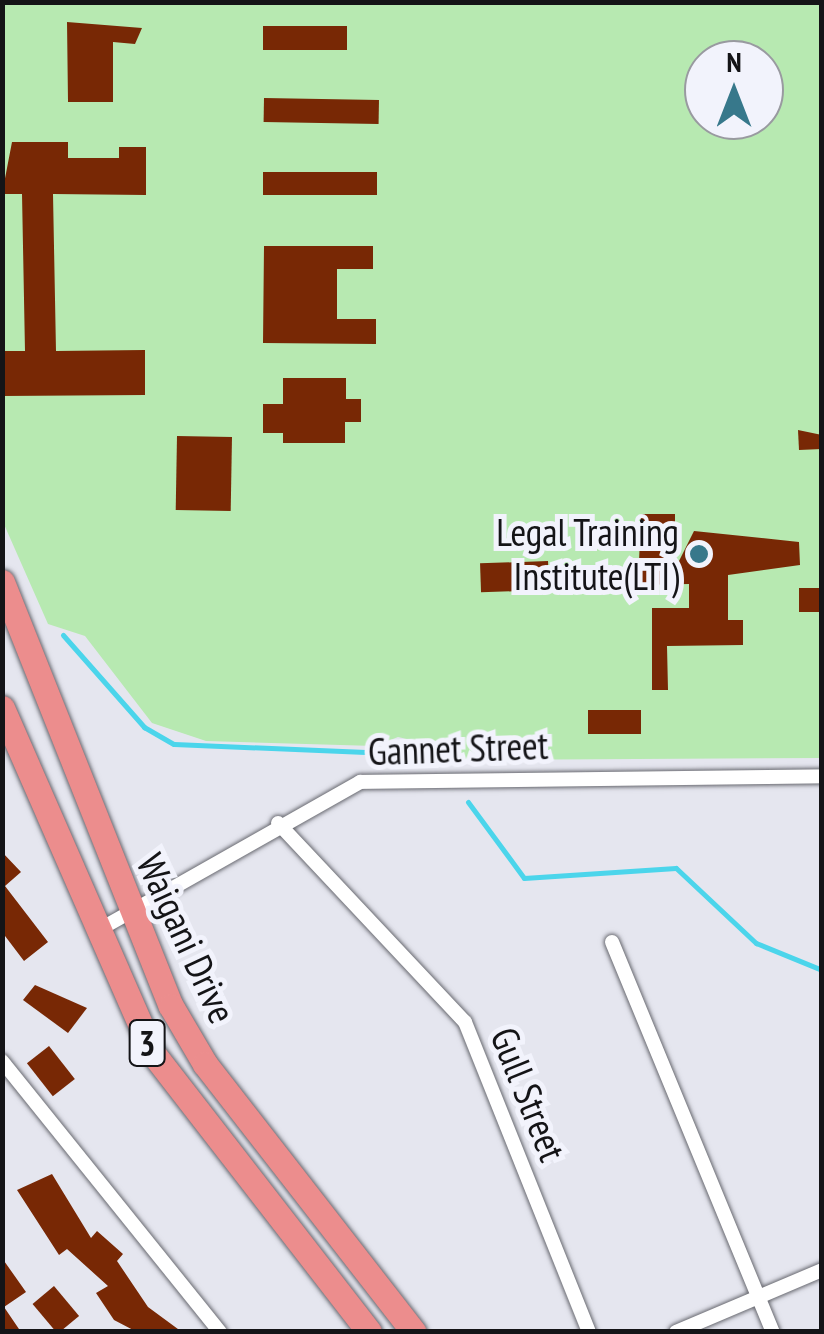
<!DOCTYPE html>
<html>
<head>
<meta charset="utf-8">
<style>
	body { margin:0 }
	#map { position:relative; width:824px; height:1334px; overflow:hidden; background:#e5e6ef; font-family:"PT Sans Narrow",sans-serif }
	div>[style] { position:absolute }
	.green>* { inset:0; background:#b7e9b1 }
	.stream>* { height:5px; margin:-2.5px; padding:0 2.5px; transform-origin:2.5px; border-radius:2.5px; background:#4bd5eb }
	.building>* { inset:0; background:#782805; transform-origin:0 0 }
	.roads { filter:drop-shadow(0 0 2px #686970) drop-shadow(0 0 2px #686970) }
	.street>* { height:14px; margin:-7px; padding:0 7px; transform-origin:7px; border-radius:7px; background:#fff }
	.highway>* { height:25px; margin:-12.5px; padding:0 12.5px; transform-origin:12.5px; border-radius:12.5px; background:#ec8d8d }
	.dots>* { width:28px; height:28px; translate:-50% -50%; box-sizing:border-box; border:5px solid #f2f3fc; border-radius:50% }
	span { translate:-50% -50%; white-space:nowrap; text-align:center; line-height:1.15; -webkit-text-stroke:10px #f2f3fc; paint-order:stroke }
	.shield-label span { padding:2px 8px; background:#f2f3fc; border:2px solid; border-radius:8px; -webkit-text-stroke-width:0 }
	.shield-label { font-size:35px; color:#141417; font-weight:700 }
	.poi-label { font-size:38px; color:#141417 }
	.right { translate:-100% -50%; text-align:right }
	.street-label { font-size:38px; color:#141417 }
	.frame { position:absolute; inset:0; border:5px solid #141417; pointer-events:none }
	.north { position:absolute; left:684px; top:40px; width:100px; height:100px; box-sizing:border-box; background:#f2f3fc; border:2px solid #999aa0; border-radius:50%; rotate:0deg; font-size:28px; font-weight:700; line-height:40px; text-align:center; color:#141417 }
	.north::after { content:''; display:block; margin:auto; width:35px; height:45px; background:#37788b; clip-path:polygon(50% 0,100% 100%,50% 72%,0 100%) }
</style>
</head>
<body>
<div id="map">
	<div class="green">
		<div style="clip-path:polygon(evenodd,3px 3px,821px 3px,821px 758px,442px 760px,429px 744px,398px 737px,375px 746px,206px 741px,152px 723px,85px 636px,48px 624px,3px 522px,3px 3px,704px 60px,764px 60px,764px 120px,704px 120px,704px 60px)"></div>
	</div>
	<div class="stream">
		<div style="left:63px;top:635px;width:123px;rotate:48.6deg"></div>
		<div style="left:144px;top:727px;width:34px;rotate:30deg"></div>
		<div style="left:174px;top:744px;width:239px;rotate:2.4deg"></div>
		<div style="left:468px;top:802px;width:94px;rotate:53.6deg"></div>
		<div style="left:524px;top:878px;width:152px;rotate:-3.8deg"></div>
		<div style="left:676px;top:868px;width:110px;rotate:43.2deg"></div>
		<div style="left:756px;top:943px;width:71px;rotate:22.2deg"></div>
	</div>
	<div class="building">
		<div style="clip-path:polygon(67px 22px,142px 28px,135px 44px,113px 42px,113px 102px,68px 102px)"></div>
		<div style="left:263px;top:26px;width:84px;height:24px"></div>
		<div style="left:264px;top:98px;width:115px;height:24px;rotate:1deg"></div>
		<div style="clip-path:polygon(12px 142px,68px 142px,68px 158px,119px 158px,119px 147px,146px 147px,146px 195px,53px 194px,56px 351px,145px 350px,145px 395px,2px 396px,2px 351px,25px 351px,22px 194px,2px 194px)"></div>
		<div style="left:263px;top:172px;width:114px;height:23px"></div>
		<div style="clip-path:polygon(264px 246px,373px 246px,373px 269px,337px 269px,337px 319px,376px 319px,376px 344px,263px 343px)"></div>
		<div style="clip-path:polygon(283px 378px,346px 378px,346px 399px,361px 399px,361px 422px,345px 422px,345px 443px,283px 443px,283px 433px,263px 433px,263px 404px,283px 404px)"></div>
		<div style="clip-path:polygon(798px 430px,822px 435px,822px 449px,799px 450px)"></div>
		<div style="left:177px;top:436px;width:55px;height:74px;rotate:1deg"></div>
		<div style="clip-path:polygon(641px 514px,675px 514px,675px 569px,694px 531px,799px 542px,800px 565px,728px 575px,728px 620px,743px 620px,743px 645px,667px 646px,668px 690px,652px 690px,652px 608px,689px 608px,689px 584px,638px 585px)"></div>
		<div style="left:548px;top:561px;width:29px;height:68px;rotate:88deg"></div>
		<div style="left:799px;top:588px;width:23px;height:24px"></div>
		<div style="left:641px;top:710px;width:24px;height:53px;rotate:90deg"></div>
		<div style="clip-path:polygon(2px 852px,21px 872px,5px 886px,48px 942px,24px 961px,2px 932px)"></div>
		<div style="clip-path:polygon(35px 985px,87px 1008px,68px 1033px,23px 1000px)"></div>
		<div style="left:49px;top:1046px;width:42px;height:28px;rotate:52deg"></div>
		<div style="clip-path:polygon(52px 1174px,91px 1238px,97px 1231px,123px 1254px,117px 1261px,148px 1307px,182px 1332px,137px 1332px,114px 1320px,96px 1293px,108px 1286px,67px 1249px,59px 1255px,17px 1190px)"></div>
		<div style="clip-path:polygon(2px 1258px,26px 1292px,4px 1307px,21px 1332px,2px 1332px)"></div>
		<div style="left:54px;top:1286px;width:39px;height:28px;rotate:50deg"></div>
	</div>
	<div class="roads">
		<div class="street">
			<div style="left:278px;top:823px;width:273px;rotate:46.8deg"></div>
			<div style="left:465px;top:1022px;width:334px;rotate:68.2deg"></div>
			<div style="left:95px;top:932px;width:305px;rotate:-29.5deg"></div>
			<div style="left:360px;top:782px;width:462px;rotate:-0.7deg"></div>
			<div style="left:612px;top:942px;width:422px;rotate:67.6deg"></div>
			<div style="left:2px;top:1061px;width:348px;rotate:51.2deg"></div>
			<div style="left:676px;top:1332px;width:159px;rotate:-23deg"></div>
		</div>
		<div class="highway">
			<div style="left:2px;top:582px;width:456px;rotate:68.3deg"></div>
			<div style="left:171px;top:1006px;width:67px;rotate:59.6deg"></div>
			<div style="left:205px;top:1064px;width:340px;rotate:52.1deg"></div>
			<div style="left:2px;top:708px;width:375px;rotate:66.4deg"></div>
			<div style="left:152px;top:1052px;width:354px;rotate:52.2deg"></div>
		</div>
	</div>
	<div class="dots">
		<div style="left:699px;top:554px;background:#37788b"></div>
	</div>
	<div class="shield-label">
		<span style="left:147px;top:1043px">3</span>
	</div>
	<div class="poi-label">
		<span class="right" style="left:679px;top:554px">Legal Training<br>Institute(LTI)</span>
	</div>
	<div class="street-label">
		<span style="left:458px;top:748px;rotate:-2deg">Gannet Street</span>
		<span style="left:187px;top:938px;rotate:65deg">Waigani Drive</span>
		<span style="left:529px;top:1094px;rotate:68deg">Gull Street</span>
	</div>
	<div class="frame"></div>
	<div class="north">N</div>
</div>
</body>
</html>
